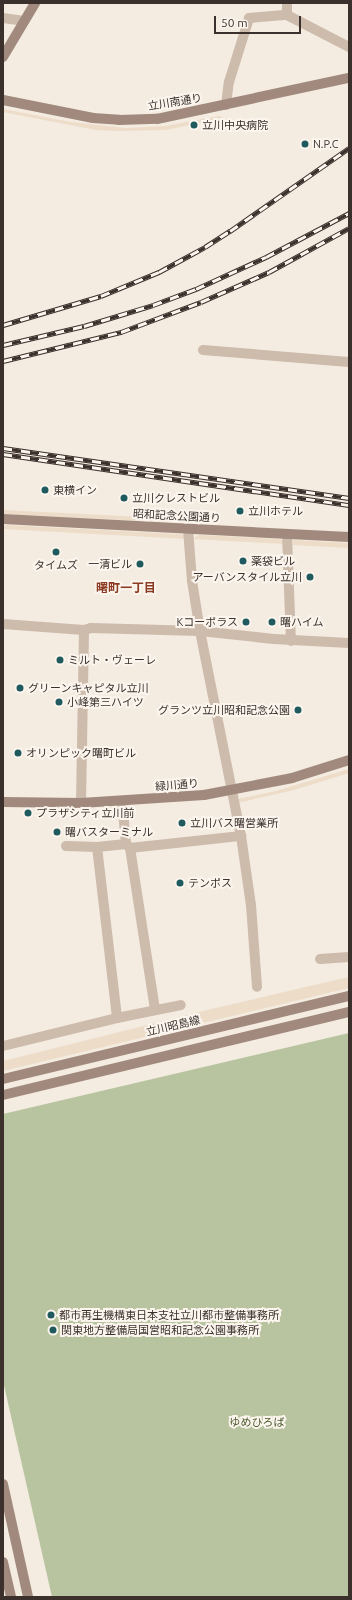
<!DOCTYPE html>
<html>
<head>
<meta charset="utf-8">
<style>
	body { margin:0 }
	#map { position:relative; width:352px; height:1600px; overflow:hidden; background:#f4ebe1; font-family:Ubuntu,"Noto Sans JP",sans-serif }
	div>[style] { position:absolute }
	.green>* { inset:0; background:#b8c4a0 }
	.plaza>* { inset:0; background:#ecdcc8; transform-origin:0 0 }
	.street>* { height:10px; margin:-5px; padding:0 5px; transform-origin:5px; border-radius:5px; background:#cdbbac }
	.secondary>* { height:10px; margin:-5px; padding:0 5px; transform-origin:5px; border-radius:5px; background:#a18a7d }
	.rail>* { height:4.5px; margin-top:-2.25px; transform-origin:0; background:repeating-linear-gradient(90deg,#fbf5ee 0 9px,#3b302b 0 18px); box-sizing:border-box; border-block:1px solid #3b302b }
	.dots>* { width:11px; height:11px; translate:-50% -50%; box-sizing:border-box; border:2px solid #fbf5ee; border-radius:50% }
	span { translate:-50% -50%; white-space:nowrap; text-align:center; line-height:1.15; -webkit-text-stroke:4px #fbf5ee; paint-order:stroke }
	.street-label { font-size:11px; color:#3b302b }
	.poi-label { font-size:11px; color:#3b302b }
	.left { translate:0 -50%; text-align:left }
	.right { translate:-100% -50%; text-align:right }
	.park-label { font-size:11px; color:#4a5a2e }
	.neighbourhood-label { font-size:12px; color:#8c3b22; font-weight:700 }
	.frame { position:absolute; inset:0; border:4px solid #3b302b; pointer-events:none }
	.scale { position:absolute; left:214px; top:16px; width:87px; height:18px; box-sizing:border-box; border:2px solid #3b302b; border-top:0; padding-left:5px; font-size:12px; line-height:14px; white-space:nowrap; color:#3b302b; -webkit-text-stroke:3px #fbf5ee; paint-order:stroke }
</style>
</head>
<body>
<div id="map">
	<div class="green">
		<div style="clip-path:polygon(349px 1033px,349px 1597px,52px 1597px,3px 1381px,3px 1114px)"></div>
	</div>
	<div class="plaza">
		<div style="clip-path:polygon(3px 109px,71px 122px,126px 128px,165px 126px,219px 116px,223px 118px,166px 130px,116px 131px,96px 130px,3px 112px)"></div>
		<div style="clip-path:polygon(3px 510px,142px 517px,186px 519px,184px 522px,166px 522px,3px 514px)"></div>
		<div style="clip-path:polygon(7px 525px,177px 534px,184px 535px,187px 539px,3px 529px,4px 526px)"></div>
		<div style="clip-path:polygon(199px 535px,279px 539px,282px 540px,285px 544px,192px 539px)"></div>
		<div style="left:293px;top:540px;width:56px;height:5px;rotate:3deg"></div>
		<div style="clip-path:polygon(349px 769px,349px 773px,294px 790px,237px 803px,238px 799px,276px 791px)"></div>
		<div style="clip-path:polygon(349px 977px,349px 988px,3px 1071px,3px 1061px,203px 1011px)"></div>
	</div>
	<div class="street">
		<div style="left:287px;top:3px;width:12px;rotate:90deg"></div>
		<div style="left:3px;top:18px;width:21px;rotate:8deg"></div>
		<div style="left:226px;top:105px;width:23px;rotate:-83deg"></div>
		<div style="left:229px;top:82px;width:67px;rotate:-72.6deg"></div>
		<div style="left:249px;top:18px;width:38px;rotate:-5deg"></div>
		<div style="left:287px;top:15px;width:70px;rotate:27.3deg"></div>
		<div style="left:203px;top:350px;width:146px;rotate:4.7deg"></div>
		<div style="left:188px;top:529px;width:52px;rotate:85.6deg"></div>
		<div style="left:192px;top:581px;width:51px;rotate:80.9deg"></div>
		<div style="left:200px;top:631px;width:209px;rotate:78.7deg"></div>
		<div style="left:241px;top:836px;width:70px;rotate:81.8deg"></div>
		<div style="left:251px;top:905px;width:82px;rotate:85.8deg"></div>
		<div style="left:287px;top:534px;width:107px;rotate:87.9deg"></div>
		<div style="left:3px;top:624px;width:81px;rotate:4.2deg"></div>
		<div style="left:84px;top:630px;width:7px;rotate:-16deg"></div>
		<div style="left:91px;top:628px;width:109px;rotate:1.6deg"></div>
		<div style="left:200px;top:631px;width:74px;rotate:6.2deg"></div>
		<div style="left:274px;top:639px;width:75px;rotate:3.1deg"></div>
		<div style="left:81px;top:803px;width:173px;rotate:-89deg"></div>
		<div style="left:126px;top:844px;width:6px;rotate:45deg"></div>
		<div style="left:130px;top:848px;width:164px;rotate:81.2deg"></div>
		<div style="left:66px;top:846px;width:31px;rotate:2deg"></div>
		<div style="left:97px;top:847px;width:29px;rotate:-6deg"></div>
		<div style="left:126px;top:844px;width:43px;rotate:-95.3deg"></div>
		<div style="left:97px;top:847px;width:172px;rotate:83.3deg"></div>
		<div style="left:130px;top:848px;width:112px;rotate:-6.2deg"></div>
		<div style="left:320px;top:959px;width:29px;rotate:-4deg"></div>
		<div style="left:3px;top:1046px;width:117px;rotate:-13.8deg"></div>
		<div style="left:117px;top:1018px;width:65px;rotate:-11.5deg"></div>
	</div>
	<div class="secondary">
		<div style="left:3px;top:57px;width:63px;rotate:-59.3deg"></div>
		<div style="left:3px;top:100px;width:92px;rotate:11.3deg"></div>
		<div style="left:93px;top:118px;width:26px;rotate:4deg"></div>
		<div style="left:119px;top:120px;width:38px;rotate:-2deg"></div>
		<div style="left:157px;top:119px;width:196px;rotate:-12.1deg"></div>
		<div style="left:3px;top:519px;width:346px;rotate:3deg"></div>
		<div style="left:3px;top:802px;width:78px;rotate:0.7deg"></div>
		<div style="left:81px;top:803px;width:123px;rotate:-3.7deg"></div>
		<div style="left:204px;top:795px;width:90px;rotate:-10.9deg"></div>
		<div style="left:292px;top:778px;width:60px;rotate:-17.5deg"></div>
		<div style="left:3px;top:1079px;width:356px;rotate:-13.5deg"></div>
		<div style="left:3px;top:1095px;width:356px;rotate:-13.5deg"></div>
		<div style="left:3px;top:1484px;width:116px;rotate:77.5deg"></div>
		<div style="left:3px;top:1562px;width:36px;rotate:77deg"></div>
	</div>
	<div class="rail">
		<div style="left:3px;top:325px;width:102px;rotate:-16.5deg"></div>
		<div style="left:101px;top:296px;width:63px;rotate:-22.5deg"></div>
		<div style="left:159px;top:272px;width:52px;rotate:-28.5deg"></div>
		<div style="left:205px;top:247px;width:30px;rotate:-33deg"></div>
		<div style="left:230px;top:231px;width:145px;rotate:-34.9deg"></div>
		<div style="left:3px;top:345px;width:83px;rotate:-13.2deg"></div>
		<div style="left:84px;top:326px;width:72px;rotate:-16.9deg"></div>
		<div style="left:153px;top:305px;width:46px;rotate:-20.4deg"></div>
		<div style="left:196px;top:289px;width:77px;rotate:-24.6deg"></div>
		<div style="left:266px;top:257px;width:94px;rotate:-27.9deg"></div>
		<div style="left:3px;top:361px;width:122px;rotate:-13.8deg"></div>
		<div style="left:121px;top:332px;width:85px;rotate:-20.6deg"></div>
		<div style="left:201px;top:302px;width:74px;rotate:-23.8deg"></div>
		<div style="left:269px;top:272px;width:91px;rotate:-28.8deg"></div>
		<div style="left:3px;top:448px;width:350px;rotate:8.2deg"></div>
		<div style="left:3px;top:454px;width:350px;rotate:8.4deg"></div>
	</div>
	<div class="dots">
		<div style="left:194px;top:125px;background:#1f5a5e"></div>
		<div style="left:305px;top:144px;background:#1f5a5e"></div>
		<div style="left:45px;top:490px;background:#1f5a5e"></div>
		<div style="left:124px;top:498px;background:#1f5a5e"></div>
		<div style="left:240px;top:511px;background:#1f5a5e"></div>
		<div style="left:56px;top:552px;background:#1f5a5e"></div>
		<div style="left:243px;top:561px;background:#1f5a5e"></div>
		<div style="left:140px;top:564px;background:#1f5a5e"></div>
		<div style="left:310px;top:577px;background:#1f5a5e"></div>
		<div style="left:246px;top:622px;background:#1f5a5e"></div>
		<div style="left:272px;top:622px;background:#1f5a5e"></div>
		<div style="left:60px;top:660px;background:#1f5a5e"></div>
		<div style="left:20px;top:688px;background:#1f5a5e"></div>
		<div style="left:59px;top:702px;background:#1f5a5e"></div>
		<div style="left:298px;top:710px;background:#1f5a5e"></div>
		<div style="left:18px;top:753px;background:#1f5a5e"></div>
		<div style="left:28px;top:813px;background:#1f5a5e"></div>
		<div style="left:182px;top:823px;background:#1f5a5e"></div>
		<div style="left:57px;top:832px;background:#1f5a5e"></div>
		<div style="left:180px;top:883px;background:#1f5a5e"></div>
		<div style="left:51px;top:1315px;background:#1f5a5e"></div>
		<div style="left:53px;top:1330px;background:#1f5a5e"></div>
	</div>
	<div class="street-label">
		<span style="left:175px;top:102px;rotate:-9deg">立川南通り</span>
		<span style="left:177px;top:516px;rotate:3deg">昭和記念公園通り</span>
		<span style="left:177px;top:785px;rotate:-5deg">緑川通り</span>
		<span style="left:173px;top:1026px;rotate:-13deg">立川昭島線</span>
	</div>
	<div class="poi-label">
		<span class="left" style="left:202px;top:125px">立川中央病院</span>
		<span class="left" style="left:313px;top:144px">N.P.C</span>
		<span class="left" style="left:53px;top:490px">東横イン</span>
		<span class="left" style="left:132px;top:498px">立川クレストビル</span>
		<span class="left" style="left:248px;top:511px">立川ホテル</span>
		<span class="left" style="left:251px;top:561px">薬袋ビル</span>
		<span class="right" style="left:132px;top:564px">一清ビル</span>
		<span style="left:56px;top:565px">タイムズ</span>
		<span class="right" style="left:302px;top:577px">アーバンスタイル立川</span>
		<span class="right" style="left:238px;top:622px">Kコーポラス</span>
		<span class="left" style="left:280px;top:622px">曙ハイム</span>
		<span class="left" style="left:68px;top:660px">ミルト・ヴェーレ</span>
		<span class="left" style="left:28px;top:688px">グリーンキャピタル立川</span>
		<span class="left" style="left:67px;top:702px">小峰第三ハイツ</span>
		<span class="right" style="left:290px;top:710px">グランツ立川昭和記念公園</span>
		<span class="left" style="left:26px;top:753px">オリンピック曙町ビル</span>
		<span class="left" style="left:36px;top:813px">プラザシティ立川前</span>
		<span class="left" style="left:190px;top:823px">立川バス曙営業所</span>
		<span class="left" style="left:65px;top:832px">曙バスターミナル</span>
		<span class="left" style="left:188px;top:883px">テンポス</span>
		<span class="left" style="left:59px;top:1315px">都市再生機構東日本支社立川都市整備事務所</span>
		<span class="left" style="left:61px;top:1330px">関東地方整備局国営昭和記念公園事務所</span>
	</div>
	<div class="park-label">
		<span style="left:257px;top:1422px">ゆめひろば</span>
	</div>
	<div class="neighbourhood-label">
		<span style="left:126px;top:588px">曙町一丁目</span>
	</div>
	<div class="frame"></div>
	<div class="scale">50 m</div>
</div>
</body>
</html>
